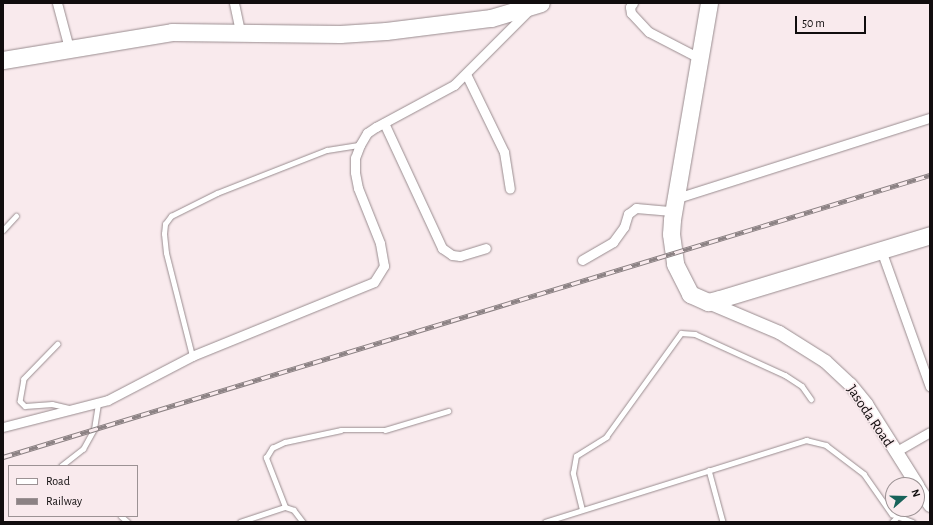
<!DOCTYPE html>
<html>
<head>
<meta charset="utf-8">
<style>
	body { margin:0 }
	#map { position:relative; width:933px; height:525px; overflow:hidden; background:#f9eaed; font-family:"Alegreya Sans",sans-serif }
	div>[style] { position:absolute }
	.roads { filter:drop-shadow(0 0 1px #998c8f) drop-shadow(0 0 1px #998c8f) }
	.lane>* { height:4.5px; margin:-2.25px; padding:0 2.25px; transform-origin:2.25px; border-radius:2.25px; background:#fff }
	.street>* { height:9px; margin:-4.5px; padding:0 4.5px; transform-origin:4.5px; border-radius:4.5px; background:#fff }
	.secondary>* { height:13px; margin:-6.5px; padding:0 6.5px; transform-origin:6.5px; border-radius:6.5px; background:#fff }
	.highway>* { height:17px; margin:-8.5px; padding:0 8.5px; transform-origin:8.5px; border-radius:8.5px; background:#fff }
	.rail>* { height:4.5px; margin-top:-2.25px; transform-origin:0; background:repeating-linear-gradient(90deg,#f9eaed 0 9px,#8c8284 0 18px); box-sizing:border-box; border-block:1px solid #8c8284 }
	span { translate:-50% -50%; white-space:nowrap; text-align:center; line-height:1.15; -webkit-text-stroke:3px #f9eaed; paint-order:stroke }
	.street-label { font-size:15px; color:#110d0e }
	.frame { position:absolute; inset:0; border:4px solid #110d0e; pointer-events:none }
	.legend { position:absolute; left:8px; top:465px; width:130px; height:52px; box-sizing:border-box; background:#f9eaed; border:1px solid #9c9294; margin:0; padding:5px 7px; list-style:none; font-size:12px; color:#110d0e }
	.legend li { display:flex; align-items:center; gap:8px; height:20px }
	.legend b { width:20px; border:1px solid #9c9294 }
	.north { position:absolute; left:885px; top:477px; width:40px; height:40px; box-sizing:border-box; background:#f9eaed; border:1px solid #9c9294; border-radius:50%; rotate:70deg; font-size:11px; font-weight:700; line-height:16px; text-align:center; color:#110d0e }
	.north::after { content:''; display:block; margin:auto; width:14px; height:18px; background:#18635a; clip-path:polygon(50% 0,100% 100%,50% 72%,0 100%) }
	.scale { position:absolute; left:795px; top:16px; width:71px; height:18px; box-sizing:border-box; border:2px solid #110d0e; border-top:0; padding-left:5px; font-size:12px; line-height:14px; white-space:nowrap; color:#110d0e; -webkit-text-stroke:3px #f9eaed; paint-order:stroke }
</style>
</head>
<body>
<div id="map">
	<div class="roads">
		<div class="lane">
			<div style="left:3px;top:230px;width:19px;rotate:-47deg"></div>
			<div style="left:58px;top:344px;width:49px;rotate:134.2deg"></div>
			<div style="left:24px;top:379px;width:22px;rotate:100deg"></div>
			<div style="left:20px;top:401px;width:7px;rotate:45deg"></div>
			<div style="left:25px;top:406px;width:27px;rotate:-4deg"></div>
			<div style="left:52px;top:404px;width:18px;rotate:13deg"></div>
			<div style="left:192px;top:356px;width:106px;rotate:-104.2deg"></div>
			<div style="left:166px;top:253px;width:19px;rotate:-96deg"></div>
			<div style="left:164px;top:234px;width:10px;rotate:-84deg"></div>
			<div style="left:165px;top:224px;width:10px;rotate:-53deg"></div>
			<div style="left:171px;top:216px;width:51px;rotate:-26.6deg"></div>
			<div style="left:217px;top:193px;width:118px;rotate:-21.4deg"></div>
			<div style="left:327px;top:150px;width:33px;rotate:-9deg"></div>
			<div style="left:61px;top:466px;width:28px;rotate:-38deg"></div>
			<div style="left:83px;top:449px;width:23px;rotate:-61deg"></div>
			<div style="left:94px;top:429px;width:25px;rotate:-81deg"></div>
			<div style="left:709px;top:470px;width:54px;rotate:74.9deg"></div>
			<div style="left:285px;top:507px;width:53px;rotate:-111.2deg"></div>
			<div style="left:266px;top:458px;width:12px;rotate:-59deg"></div>
			<div style="left:272px;top:448px;width:14px;rotate:-25deg"></div>
			<div style="left:285px;top:442px;width:57px;rotate:-12.1deg"></div>
			<div style="left:341px;top:430px;width:44px"></div>
			<div style="left:385px;top:430px;width:66px;rotate:-16.8deg"></div>
			<div style="left:582px;top:510px;width:38px;rotate:-104deg"></div>
			<div style="left:573px;top:473px;width:17px;rotate:-80deg"></div>
			<div style="left:576px;top:456px;width:36px;rotate:-32deg"></div>
			<div style="left:606px;top:437px;width:128px;rotate:-54.2deg"></div>
			<div style="left:681px;top:333px;width:14px;rotate:4deg"></div>
			<div style="left:695px;top:334px;width:99px;rotate:24.5deg"></div>
			<div style="left:785px;top:375px;width:20px;rotate:33deg"></div>
			<div style="left:802px;top:386px;width:16px;rotate:55deg"></div>
			<div style="left:121px;top:516px;width:9px;rotate:41deg"></div>
			<div style="left:240px;top:522px;width:47px;rotate:-18.4deg"></div>
			<div style="left:285px;top:507px;width:9px;rotate:18deg"></div>
			<div style="left:294px;top:510px;width:15px;rotate:53deg"></div>
			<div style="left:545px;top:522px;width:274px;rotate:-17.4deg"></div>
			<div style="left:806px;top:440px;width:21px;rotate:14deg"></div>
			<div style="left:826px;top:445px;width:48px;rotate:37.3deg"></div>
			<div style="left:864px;top:474px;width:49px;rotate:55deg"></div>
			<div style="left:892px;top:514px;width:22px;rotate:21deg"></div>
			<div style="left:892px;top:522px;width:7px;rotate:-45deg"></div>
		</div>
		<div class="street">
			<div style="left:57px;top:3px;width:47px;rotate:75.1deg"></div>
			<div style="left:234px;top:3px;width:30px;rotate:78deg"></div>
			<div style="left:633px;top:3px;width:5px;rotate:127deg"></div>
			<div style="left:630px;top:7px;width:6px;rotate:81deg"></div>
			<div style="left:631px;top:13px;width:26px;rotate:47deg"></div>
			<div style="left:649px;top:32px;width:56px;rotate:27.5deg"></div>
			<div style="left:466px;top:74px;width:87px;rotate:64deg"></div>
			<div style="left:504px;top:152px;width:37px;rotate:81deg"></div>
			<div style="left:384px;top:123px;width:138px;rotate:65.1deg"></div>
			<div style="left:442px;top:248px;width:12px;rotate:35deg"></div>
			<div style="left:452px;top:255px;width:8px;rotate:7deg"></div>
			<div style="left:460px;top:256px;width:27px;rotate:-17deg"></div>
			<div style="left:674px;top:199px;width:269px;rotate:-17.6deg"></div>
			<div style="left:881px;top:250px;width:145px;rotate:70.3deg"></div>
			<div style="left:582px;top:260px;width:36px;rotate:-30deg"></div>
			<div style="left:613px;top:242px;width:19px;rotate:-54deg"></div>
			<div style="left:624px;top:227px;width:14px;rotate:-73deg"></div>
			<div style="left:628px;top:214px;width:10px;rotate:-37deg"></div>
			<div style="left:636px;top:208px;width:36px;rotate:5deg"></div>
			<div style="left:3px;top:427px;width:108px;rotate:-14.4deg"></div>
			<div style="left:108px;top:400px;width:95px;rotate:-27.6deg"></div>
			<div style="left:192px;top:356px;width:196px;rotate:-22.1deg"></div>
			<div style="left:374px;top:282px;width:19px;rotate:-58deg"></div>
			<div style="left:384px;top:266px;width:23px;rotate:-100deg"></div>
			<div style="left:380px;top:243px;width:59px;rotate:-111.8deg"></div>
			<div style="left:358px;top:188px;width:16px;rotate:-101deg"></div>
			<div style="left:355px;top:172px;width:14px;rotate:-90deg"></div>
			<div style="left:355px;top:158px;width:14px;rotate:-69deg"></div>
			<div style="left:360px;top:145px;width:14px;rotate:-60deg"></div>
			<div style="left:367px;top:133px;width:11px;rotate:-34deg"></div>
			<div style="left:376px;top:127px;width:89px;rotate:-28.3deg"></div>
			<div style="left:454px;top:85px;width:107px;rotate:-45deg"></div>
			<div style="left:895px;top:452px;width:40px;rotate:-29.7deg"></div>
		</div>
		<div class="secondary">
			<div style="left:708px;top:302px;width:77px;rotate:22.9deg"></div>
			<div style="left:779px;top:332px;width:54px;rotate:32.2deg"></div>
			<div style="left:825px;top:361px;width:34px;rotate:43deg"></div>
			<div style="left:850px;top:384px;width:26px;rotate:51deg"></div>
			<div style="left:866px;top:404px;width:96px;rotate:57.8deg"></div>
			<div style="left:917px;top:486px;width:23px;rotate:56deg"></div>
		</div>
		<div class="highway">
			<div style="left:709px;top:3px;width:220px;rotate:99.7deg"></div>
			<div style="left:672px;top:220px;width:14px;rotate:94deg"></div>
			<div style="left:671px;top:234px;width:30px;rotate:82deg"></div>
			<div style="left:675px;top:264px;width:34px;rotate:63deg"></div>
			<div style="left:690px;top:294px;width:20px;rotate:24deg"></div>
			<div style="left:708px;top:302px;width:12px;rotate:-14deg"></div>
			<div style="left:720px;top:299px;width:220px;rotate:-16.9deg"></div>
			<div style="left:3px;top:60px;width:171px;rotate:-9.4deg"></div>
			<div style="left:172px;top:32px;width:168px;rotate:0.7deg"></div>
			<div style="left:340px;top:34px;width:46px;rotate:-3.7deg"></div>
			<div style="left:386px;top:31px;width:106px;rotate:-7.1deg"></div>
			<div style="left:491px;top:18px;width:52px;rotate:-16.7deg"></div>
		</div>
	</div>
	<div class="rail">
		<div style="left:3px;top:457px;width:969px;rotate:-16.92deg"></div>
	</div>
	<div class="street-label">
		<span style="left:870px;top:416px;rotate:56deg">Jasoda Road</span>
	</div>
	<div class="frame"></div>
	<ul class="legend">
	<li><b style="height:5px;background:#fff"></b>Road</li>
	<li><b style="height:5px;background:#8c8284"></b>Railway</li>
	</ul>
	<div class="north">N</div>
	<div class="scale">50 m</div>
</div>
</body>
</html>
